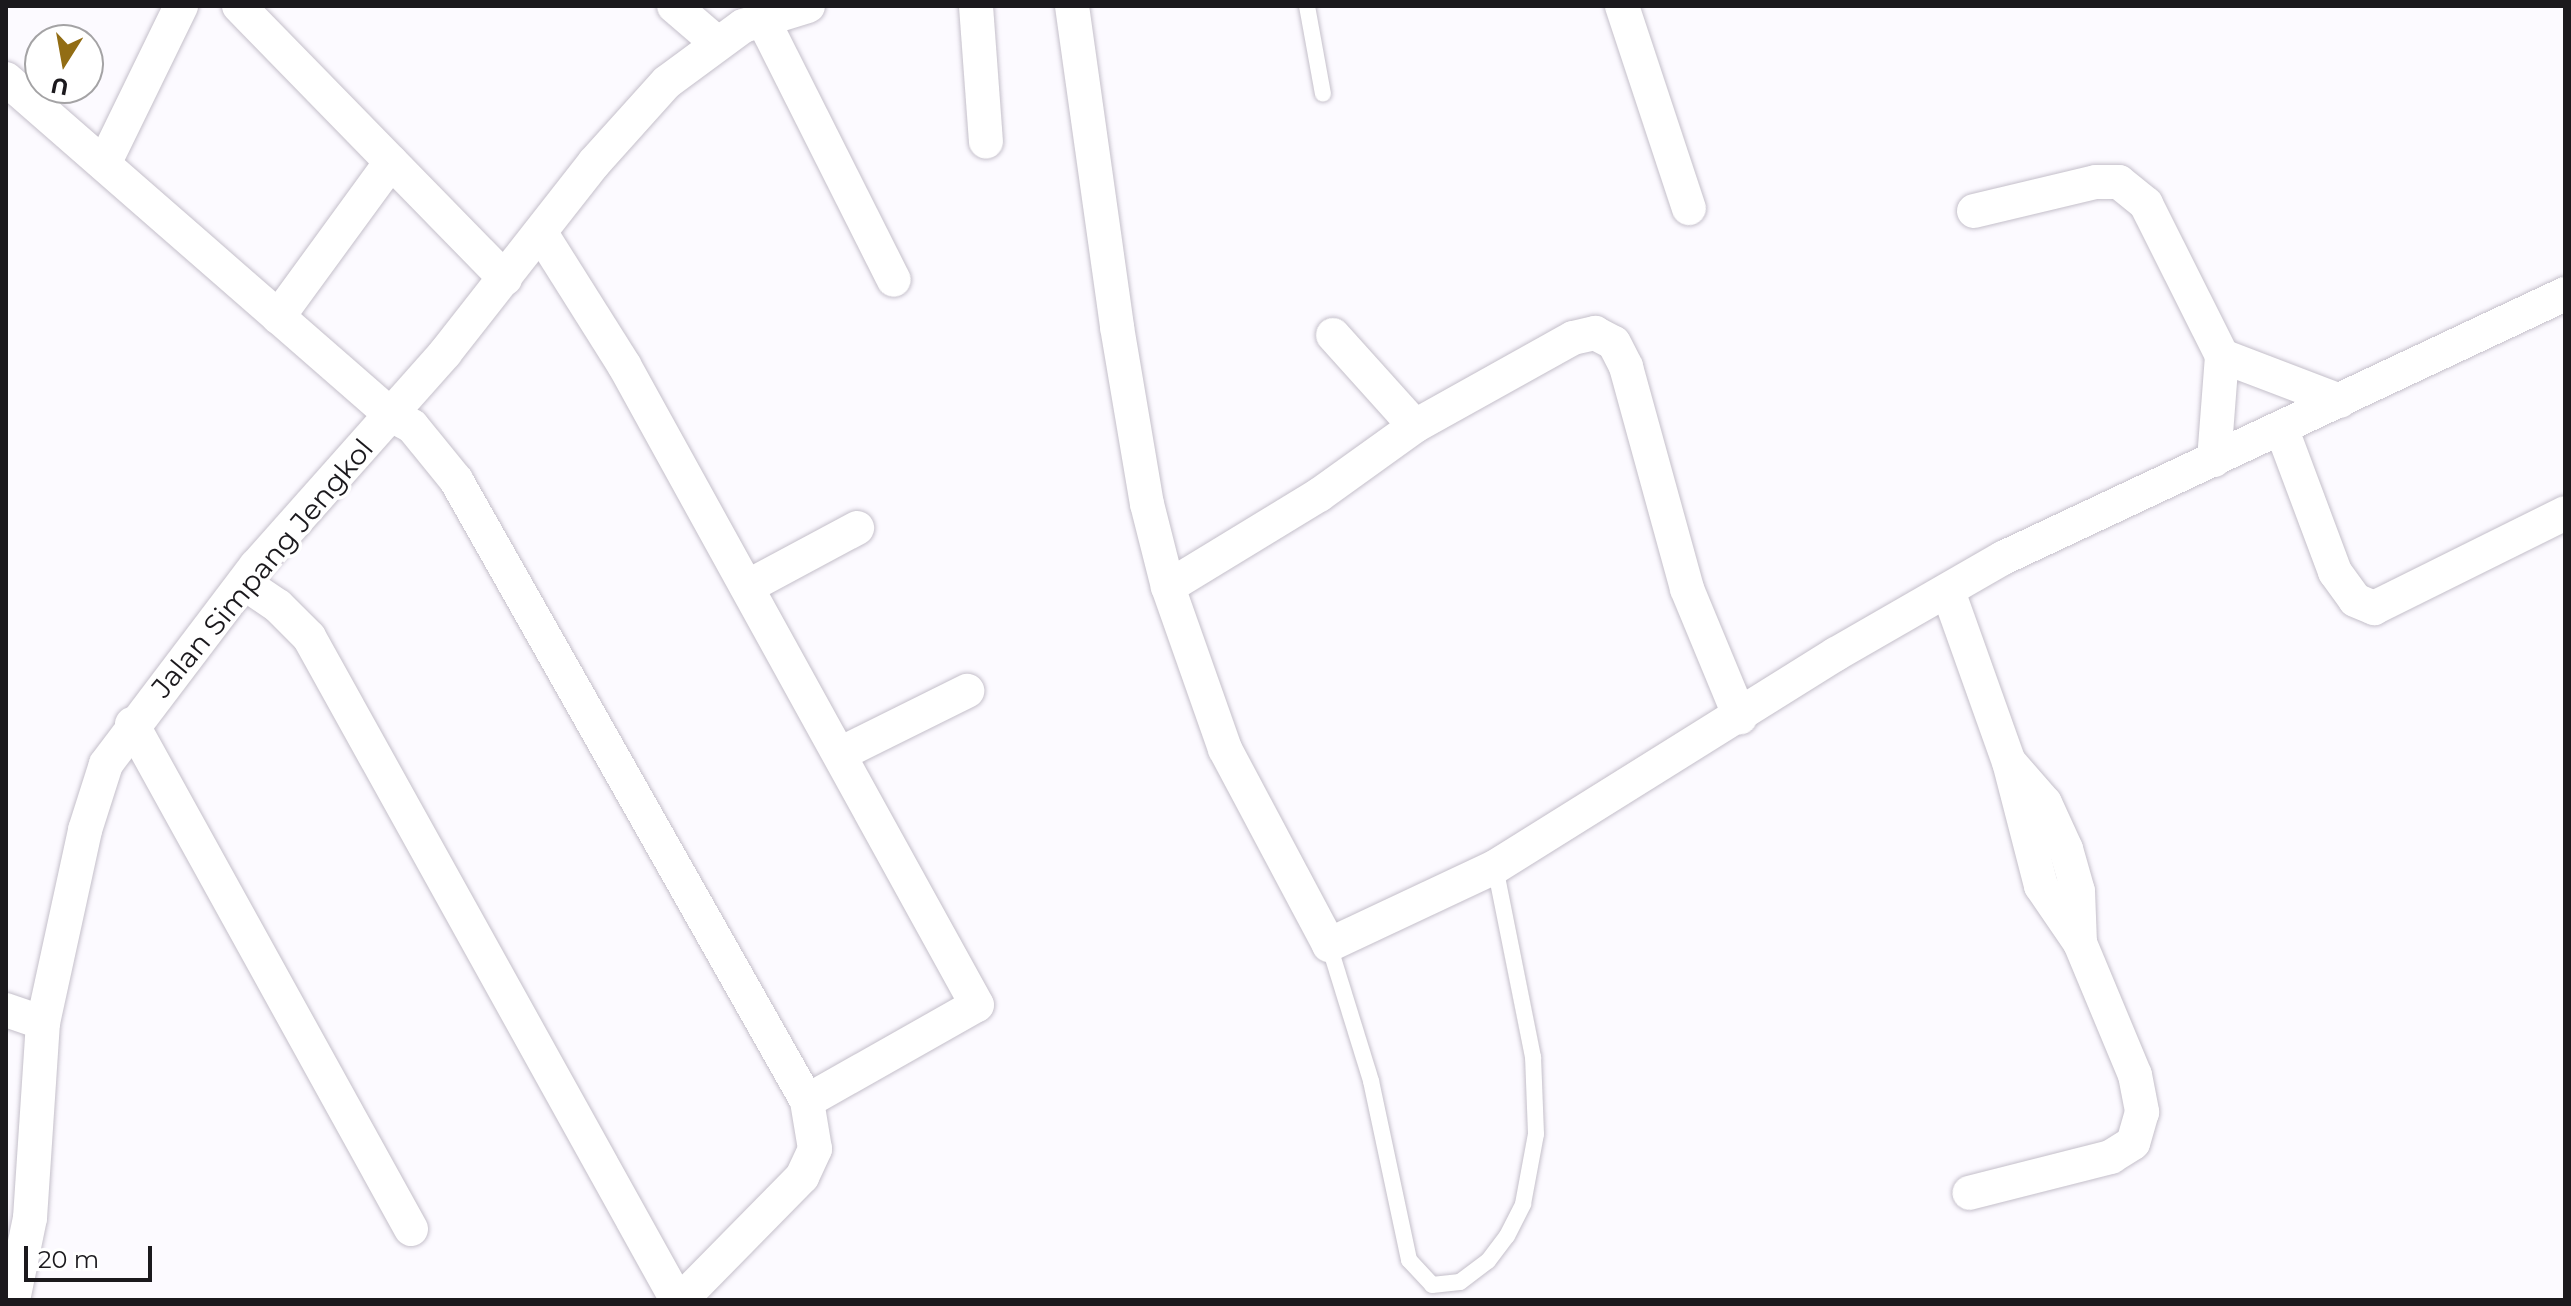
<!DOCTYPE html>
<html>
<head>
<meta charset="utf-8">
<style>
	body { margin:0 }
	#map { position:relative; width:2571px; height:1306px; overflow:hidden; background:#fcfaff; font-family:Montserrat,sans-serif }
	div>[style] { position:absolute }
	.roads { filter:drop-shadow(0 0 2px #c4bfca) drop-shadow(0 0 2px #c4bfca) }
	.lane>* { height:16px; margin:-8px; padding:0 8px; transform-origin:8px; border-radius:8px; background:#fff }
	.street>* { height:34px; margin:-17px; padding:0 17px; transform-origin:17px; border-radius:17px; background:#fff }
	span { translate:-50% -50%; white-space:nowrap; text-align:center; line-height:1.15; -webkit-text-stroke:7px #fff; paint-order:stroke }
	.street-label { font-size:28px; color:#1b191d }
	.frame { position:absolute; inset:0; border:8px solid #1b191d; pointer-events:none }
	.north { position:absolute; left:24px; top:24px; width:80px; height:80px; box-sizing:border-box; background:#fff; border:2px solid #a4a3a5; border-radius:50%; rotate:191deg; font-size:22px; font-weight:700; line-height:32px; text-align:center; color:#1b191d }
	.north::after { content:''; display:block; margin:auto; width:28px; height:36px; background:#926d14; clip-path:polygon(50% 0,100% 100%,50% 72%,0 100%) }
	.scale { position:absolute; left:24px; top:1246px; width:128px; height:36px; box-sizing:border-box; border:4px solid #1b191d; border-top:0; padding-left:10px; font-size:24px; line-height:28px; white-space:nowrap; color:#1b191d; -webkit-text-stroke:6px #fff; paint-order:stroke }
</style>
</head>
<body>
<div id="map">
	<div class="roads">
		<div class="lane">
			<div style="left:1307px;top:6px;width:89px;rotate:79.7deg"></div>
			<div style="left:1329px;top:945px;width:142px;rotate:72.8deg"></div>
			<div style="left:1371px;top:1081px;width:183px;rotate:78deg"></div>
			<div style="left:1409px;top:1260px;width:34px;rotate:47deg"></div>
			<div style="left:1432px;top:1285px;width:28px;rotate:-6deg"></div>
			<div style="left:1460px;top:1282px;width:35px;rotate:-37deg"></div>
			<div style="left:1488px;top:1261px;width:31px;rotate:-53deg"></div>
			<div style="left:1507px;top:1236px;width:36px;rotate:-63deg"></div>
			<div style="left:1523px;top:1204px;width:71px;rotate:-79.5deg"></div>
			<div style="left:1536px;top:1134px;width:77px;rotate:-92.2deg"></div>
			<div style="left:1533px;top:1057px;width:194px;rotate:-101.3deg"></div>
		</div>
		<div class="street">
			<div style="left:239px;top:6px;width:381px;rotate:45.7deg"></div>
			<div style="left:674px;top:6px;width:55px;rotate:40.6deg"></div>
			<div style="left:976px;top:6px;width:136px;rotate:85.8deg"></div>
			<div style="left:1072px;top:6px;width:324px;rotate:82deg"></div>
			<div style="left:1117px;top:327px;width:180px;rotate:80.4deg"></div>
			<div style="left:1147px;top:504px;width:86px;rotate:75.8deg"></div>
			<div style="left:1168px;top:587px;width:172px;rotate:70.6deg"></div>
			<div style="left:1225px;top:749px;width:222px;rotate:62deg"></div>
			<div style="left:1329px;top:945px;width:183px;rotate:-25.2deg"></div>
			<div style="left:1495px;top:867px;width:402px;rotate:-32deg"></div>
			<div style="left:1836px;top:654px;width:193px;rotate:-29.9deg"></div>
			<div style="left:2003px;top:558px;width:621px;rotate:-25.16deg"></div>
			<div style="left:1622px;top:6px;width:213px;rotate:71.7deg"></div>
			<div style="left:762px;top:18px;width:293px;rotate:63.3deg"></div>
			<div style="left:6px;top:79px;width:511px;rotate:41.11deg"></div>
			<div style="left:391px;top:415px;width:24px;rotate:28deg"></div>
			<div style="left:412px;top:426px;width:70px;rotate:50.8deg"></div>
			<div style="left:456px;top:480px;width:713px;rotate:60.52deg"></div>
			<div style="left:807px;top:1101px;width:195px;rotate:-29.5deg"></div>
			<div style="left:977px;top:1005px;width:731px;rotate:-118.88deg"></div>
			<div style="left:624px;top:365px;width:156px;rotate:-122.2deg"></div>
			<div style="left:104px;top:164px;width:176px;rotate:-64deg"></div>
			<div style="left:1974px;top:211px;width:125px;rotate:-13.4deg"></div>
			<div style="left:2096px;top:182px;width:23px"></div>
			<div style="left:2119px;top:182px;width:35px;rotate:39deg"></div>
			<div style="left:2146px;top:204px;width:170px;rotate:63.4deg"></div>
			<div style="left:2222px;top:356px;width:126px;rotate:20.9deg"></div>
			<div style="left:278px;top:317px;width:192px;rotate:-53.9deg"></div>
			<div style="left:1333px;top:335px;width:122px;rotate:48deg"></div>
			<div style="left:2282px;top:430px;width:152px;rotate:69.5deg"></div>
			<div style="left:2335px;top:572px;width:34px;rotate:54deg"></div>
			<div style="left:2355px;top:600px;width:21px;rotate:23deg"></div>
			<div style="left:2374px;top:608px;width:213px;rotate:-26.4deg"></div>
			<div style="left:2214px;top:460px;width:104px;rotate:-85.6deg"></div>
			<div style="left:244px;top:583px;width:41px;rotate:34.1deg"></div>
			<div style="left:278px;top:606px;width:44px;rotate:45deg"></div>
			<div style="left:309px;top:637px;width:758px;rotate:60.97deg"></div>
			<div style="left:747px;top:587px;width:125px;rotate:-28.2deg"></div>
			<div style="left:1168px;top:587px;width:177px;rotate:-31.4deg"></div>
			<div style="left:1319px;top:495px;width:118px;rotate:-35.7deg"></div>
			<div style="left:1415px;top:426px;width:181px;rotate:-29.1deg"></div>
			<div style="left:1573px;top:338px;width:23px;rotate:-13deg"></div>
			<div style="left:1595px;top:333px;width:21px;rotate:28deg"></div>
			<div style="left:1614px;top:343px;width:27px;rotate:63deg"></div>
			<div style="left:1626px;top:367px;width:230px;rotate:74.6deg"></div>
			<div style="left:1687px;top:589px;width:139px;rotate:67.5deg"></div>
			<div style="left:1948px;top:591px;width:182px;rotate:70.4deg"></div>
			<div style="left:2009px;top:762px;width:128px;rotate:75.5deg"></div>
			<div style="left:2041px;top:886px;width:69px;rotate:55.6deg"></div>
			<div style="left:2080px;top:943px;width:143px;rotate:67.4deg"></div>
			<div style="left:2135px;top:1075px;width:38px;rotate:79deg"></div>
			<div style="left:2142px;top:1112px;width:32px;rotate:106deg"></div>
			<div style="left:2133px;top:1143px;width:26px;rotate:148deg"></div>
			<div style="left:2111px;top:1157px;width:146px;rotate:165.8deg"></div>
			<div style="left:132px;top:724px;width:577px;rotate:61.08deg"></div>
			<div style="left:842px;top:753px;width:140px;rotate:-26.4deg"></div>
			<div style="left:2010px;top:763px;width:53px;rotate:48.8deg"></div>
			<div style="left:2045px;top:803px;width:51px;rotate:65.5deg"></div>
			<div style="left:2066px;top:849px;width:44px;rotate:74.1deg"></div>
			<div style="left:2078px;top:891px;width:52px;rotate:87.8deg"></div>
			<div style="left:6px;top:1010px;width:39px;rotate:19deg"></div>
			<div style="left:13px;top:1300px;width:84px;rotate:-78.3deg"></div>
			<div style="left:30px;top:1218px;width:195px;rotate:-86.2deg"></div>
			<div style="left:43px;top:1023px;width:198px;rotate:-77.7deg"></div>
			<div style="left:85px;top:830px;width:69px;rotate:-72.3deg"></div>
			<div style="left:106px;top:764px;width:248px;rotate:-52.9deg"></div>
			<div style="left:256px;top:566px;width:285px;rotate:-48.4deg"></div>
			<div style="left:445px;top:353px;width:241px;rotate:-51.9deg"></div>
			<div style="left:594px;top:163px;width:109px;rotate:-48deg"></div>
			<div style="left:667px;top:82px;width:94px;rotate:-36.4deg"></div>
			<div style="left:743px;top:26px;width:68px;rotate:-17.1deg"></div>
			<div style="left:681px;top:1300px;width:173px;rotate:-45.5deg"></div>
			<div style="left:802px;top:1177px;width:31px;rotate:-65deg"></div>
			<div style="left:815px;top:1149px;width:49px;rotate:-99.5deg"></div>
		</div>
	</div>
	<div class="street-label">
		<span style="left:262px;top:568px;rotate:-50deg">Jalan Simpang Jengkol</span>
	</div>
	<div class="frame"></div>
	<div class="north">U</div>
	<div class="scale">20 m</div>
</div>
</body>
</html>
